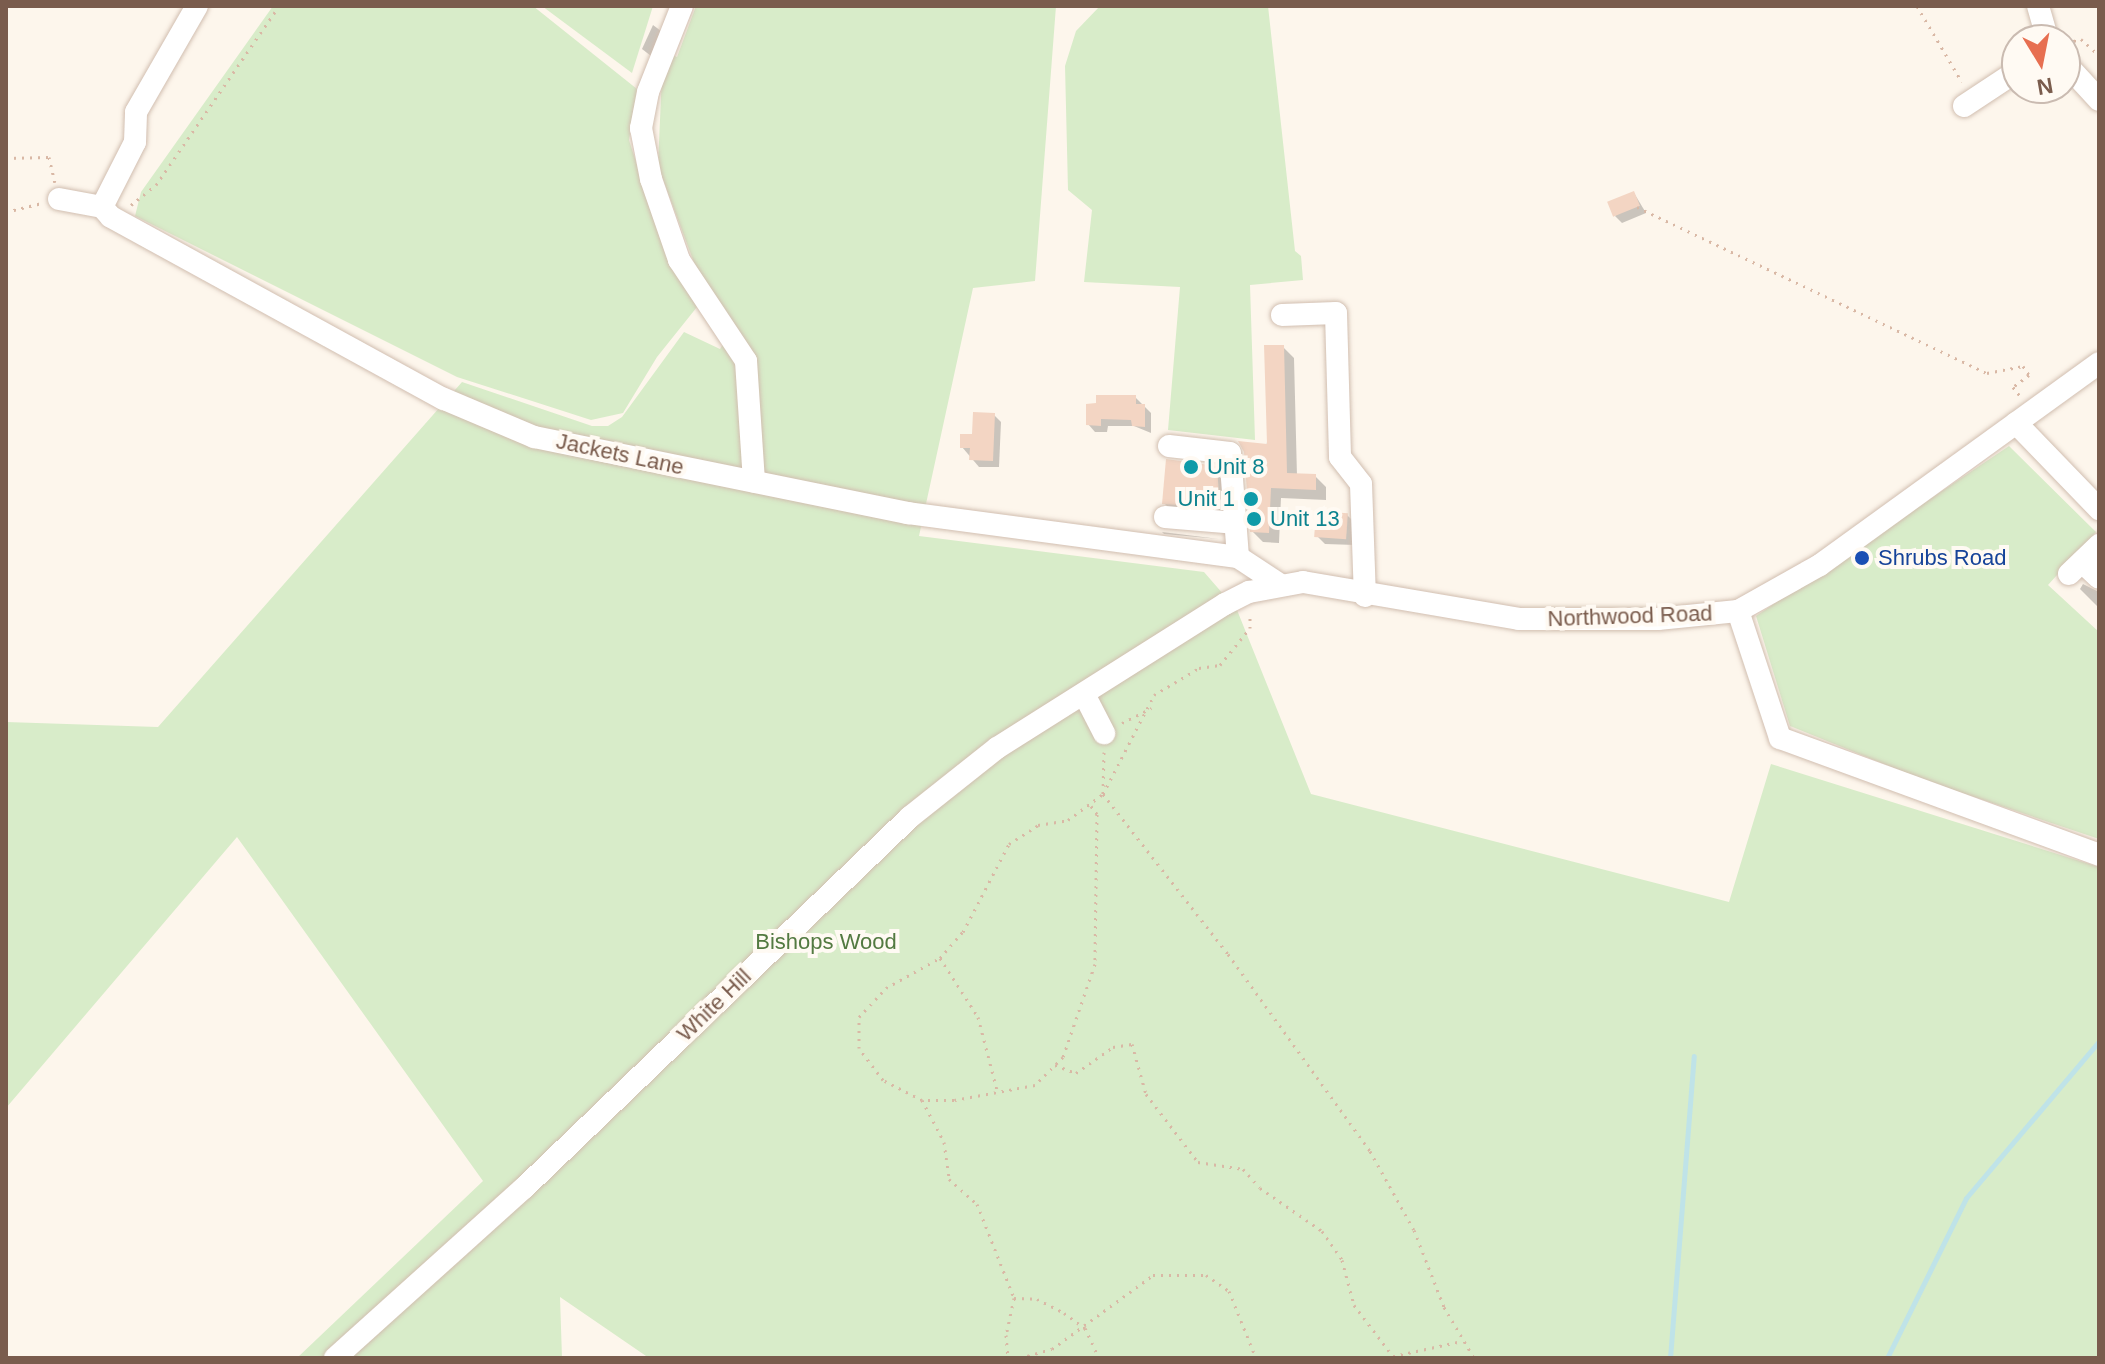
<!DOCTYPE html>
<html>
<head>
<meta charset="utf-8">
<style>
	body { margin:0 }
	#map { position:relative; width:2105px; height:1364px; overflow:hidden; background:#fdf6ec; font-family:Helvetica,sans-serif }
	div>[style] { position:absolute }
	.green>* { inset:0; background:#d8ecc9 }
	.shadow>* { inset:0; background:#0003 }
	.stream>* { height:5px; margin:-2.5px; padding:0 2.5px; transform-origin:2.5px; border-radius:2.5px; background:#bfe3e8 }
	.building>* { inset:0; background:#f3d5c3; transform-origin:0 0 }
	.path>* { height:3px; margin-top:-1.5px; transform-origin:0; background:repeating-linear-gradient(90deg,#d9b8a5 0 2px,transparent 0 8px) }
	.roads { filter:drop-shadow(0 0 2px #d1beb0) drop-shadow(0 0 2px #d1beb0) }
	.minor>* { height:22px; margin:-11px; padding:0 11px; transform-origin:11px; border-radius:11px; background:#fff }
	.dots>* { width:22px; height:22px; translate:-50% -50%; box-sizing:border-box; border:4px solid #fffaf3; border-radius:50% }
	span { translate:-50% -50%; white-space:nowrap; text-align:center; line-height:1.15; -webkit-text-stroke:8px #fffaf3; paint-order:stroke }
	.street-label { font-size:22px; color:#7a5c4d }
	.culture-label { font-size:22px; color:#0d838f }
	.left { translate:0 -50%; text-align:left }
	.right { translate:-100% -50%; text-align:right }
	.transit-label { font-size:22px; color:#164399 }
	.park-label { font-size:22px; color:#537a41 }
	.frame { position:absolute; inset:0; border:8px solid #7a5c4d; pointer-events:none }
	.north { position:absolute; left:2001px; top:24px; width:80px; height:80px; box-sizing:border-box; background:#fffaf3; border:2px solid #cabbb1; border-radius:50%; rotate:170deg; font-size:22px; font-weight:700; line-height:32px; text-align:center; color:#7a5c4d }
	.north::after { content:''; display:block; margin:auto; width:28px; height:36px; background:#e76f51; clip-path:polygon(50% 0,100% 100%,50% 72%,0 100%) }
</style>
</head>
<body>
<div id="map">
	<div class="green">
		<div style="clip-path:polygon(273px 6px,533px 6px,637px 89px,629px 140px,661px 240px,697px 307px,657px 357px,623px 413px,591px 420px,457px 377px,135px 216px,141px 192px)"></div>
		<div style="clip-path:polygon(542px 6px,653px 6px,632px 73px,554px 15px)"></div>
		<div style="clip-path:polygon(696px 6px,1056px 6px,1035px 281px,973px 288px,919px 536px,1204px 572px,1237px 610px,1311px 794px,1729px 902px,1771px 764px,2099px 867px,2099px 1358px,649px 1358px,560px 1297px,562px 1358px,297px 1358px,483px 1181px,237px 837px,6px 1108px,6px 722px,158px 727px,462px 382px,592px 426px,608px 426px,622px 417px,684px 332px,720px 349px,735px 325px,702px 284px,658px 166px,663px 51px,677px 57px)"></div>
		<div style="clip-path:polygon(1100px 6px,1268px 6px,1295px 251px,1301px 256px,1303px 280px,1250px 285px,1255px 440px,1168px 430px,1180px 287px,1084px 282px,1092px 210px,1068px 190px,1065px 66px,1076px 31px)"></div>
		<div style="clip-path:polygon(2009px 446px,2096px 532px,2048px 585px,2099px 632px,2099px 839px,1921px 779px,1790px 726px,1756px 616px)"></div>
	</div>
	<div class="shadow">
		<div style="clip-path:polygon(653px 25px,665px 34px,655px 59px,642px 49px)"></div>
		<div style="clip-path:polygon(1634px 193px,1646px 213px,1622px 223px,1615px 216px)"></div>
		<div style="clip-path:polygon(1283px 347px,1294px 358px,1297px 476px,1315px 476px,1326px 487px,1326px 500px,1281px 498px,1279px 543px,1263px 542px,1252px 531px)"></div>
		<div style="clip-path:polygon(1135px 397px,1151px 413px,1151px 433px,1134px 426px,1108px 426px,1107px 432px,1095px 432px,1088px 424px)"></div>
		<div style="clip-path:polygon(994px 415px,1001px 422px,999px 467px,979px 467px,962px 447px)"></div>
		<div style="clip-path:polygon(1216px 468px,1228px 479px,1230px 518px,1175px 514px,1164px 503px)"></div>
		<div style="clip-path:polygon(1347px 515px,1354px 522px,1355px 545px,1325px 544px,1318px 537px)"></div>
		<div style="clip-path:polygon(1162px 532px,1219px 539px,1164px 534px)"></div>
		<div style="clip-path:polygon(2083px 584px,2099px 592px,2099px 608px,2080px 589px)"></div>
	</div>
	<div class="stream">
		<div style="left:1670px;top:1358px;width:303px;rotate:-85.5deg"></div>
		<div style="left:1887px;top:1358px;width:178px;rotate:-63.7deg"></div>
		<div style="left:1966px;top:1198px;width:206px;rotate:-49.7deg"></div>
	</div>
	<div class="building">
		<div style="left:1634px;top:191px;width:16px;height:29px;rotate:68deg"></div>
		<div style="clip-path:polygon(1264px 345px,1284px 345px,1287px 473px,1316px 474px,1316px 490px,1271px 488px,1269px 533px,1250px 532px,1244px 452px,1238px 441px,1267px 444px)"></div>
		<div style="clip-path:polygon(1096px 395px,1136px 395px,1136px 404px,1145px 404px,1145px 427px,1132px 426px,1131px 420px,1101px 419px,1101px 426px,1086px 425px,1086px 404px,1096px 403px)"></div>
		<div style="clip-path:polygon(973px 412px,995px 413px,993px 461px,969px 460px,970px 448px,960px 448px,960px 434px,972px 434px)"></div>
		<div style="clip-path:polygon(1166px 459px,1217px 466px,1220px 508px,1162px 504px)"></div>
		<div style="left:1316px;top:511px;width:32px;height:26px;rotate:4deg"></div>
	</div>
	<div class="path">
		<div style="left:1917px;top:6px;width:88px;rotate:59.4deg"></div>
		<div style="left:2066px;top:43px;width:16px;rotate:-15deg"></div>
		<div style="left:2081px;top:39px;width:24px;rotate:42deg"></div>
		<div style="left:6px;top:158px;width:43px;rotate:-1.3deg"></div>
		<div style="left:49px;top:157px;width:26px;rotate:77deg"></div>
		<div style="left:131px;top:205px;width:32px;rotate:-39deg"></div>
		<div style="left:156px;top:185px;width:217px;rotate:-55.5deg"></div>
		<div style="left:1637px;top:207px;width:387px;rotate:25.4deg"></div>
		<div style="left:1987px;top:373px;width:37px;rotate:-11deg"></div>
		<div style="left:2023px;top:366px;width:11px;rotate:56deg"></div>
		<div style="left:2029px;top:375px;width:20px;rotate:143deg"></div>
		<div style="left:2013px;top:387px;width:11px;rotate:52deg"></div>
		<div style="left:6px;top:212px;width:36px;rotate:-14deg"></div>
		<div style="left:1122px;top:723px;width:33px;rotate:-27deg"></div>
		<div style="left:1104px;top:752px;width:42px;rotate:91.4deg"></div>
		<div style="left:1103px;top:794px;width:203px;rotate:52deg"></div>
		<div style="left:1228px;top:954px;width:243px;rotate:54.2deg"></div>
		<div style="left:1370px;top:1151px;width:90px;rotate:60.9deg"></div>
		<div style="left:1414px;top:1230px;width:83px;rotate:68.7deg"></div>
		<div style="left:1444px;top:1307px;width:59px;rotate:59.5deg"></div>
		<div style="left:1091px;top:806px;width:10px;rotate:53deg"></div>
		<div style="left:1097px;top:814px;width:150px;rotate:90.8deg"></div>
		<div style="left:1095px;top:964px;width:98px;rotate:109deg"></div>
		<div style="left:1063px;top:1057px;width:40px;rotate:135deg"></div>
		<div style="left:1035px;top:1085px;width:82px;rotate:169.5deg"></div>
		<div style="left:954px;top:1100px;width:32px;rotate:180deg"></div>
		<div style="left:922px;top:1100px;width:44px;rotate:-152.9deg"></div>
		<div style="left:883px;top:1080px;width:40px;rotate:-127deg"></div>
		<div style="left:859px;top:1048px;width:31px;rotate:-90deg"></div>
		<div style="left:859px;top:1017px;width:40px;rotate:-47deg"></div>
		<div style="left:886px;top:988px;width:62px;rotate:-29.1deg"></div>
		<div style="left:940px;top:958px;width:35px;rotate:-49deg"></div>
		<div style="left:963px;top:932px;width:99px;rotate:-62.4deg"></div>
		<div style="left:1009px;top:844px;width:35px;rotate:-33deg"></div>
		<div style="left:1038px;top:825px;width:30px;rotate:-9deg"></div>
		<div style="left:1068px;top:820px;width:44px;rotate:-36.6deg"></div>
		<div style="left:1103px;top:794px;width:111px;rotate:-62.7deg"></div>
		<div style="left:1154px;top:695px;width:52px;rotate:-31deg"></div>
		<div style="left:1199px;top:668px;width:21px;rotate:-8deg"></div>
		<div style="left:1220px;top:665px;width:48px;rotate:-51deg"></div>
		<div style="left:1250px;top:628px;width:13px;rotate:-90deg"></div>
		<div style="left:940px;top:958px;width:70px;rotate:57.2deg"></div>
		<div style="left:978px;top:1017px;width:80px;rotate:75.4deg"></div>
		<div style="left:1055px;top:1065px;width:22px;rotate:21deg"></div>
		<div style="left:1076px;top:1073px;width:45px;rotate:-35.1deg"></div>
		<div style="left:1113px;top:1047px;width:19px;rotate:-9deg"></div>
		<div style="left:1132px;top:1044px;width:52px;rotate:74.4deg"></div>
		<div style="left:1146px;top:1094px;width:86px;rotate:52.6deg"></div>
		<div style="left:1198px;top:1162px;width:46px;rotate:8.8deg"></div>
		<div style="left:1243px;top:1169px;width:25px;rotate:48deg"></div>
		<div style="left:1260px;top:1188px;width:75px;rotate:34.7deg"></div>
		<div style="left:1322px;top:1231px;width:35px;rotate:55deg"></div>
		<div style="left:1342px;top:1260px;width:47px;rotate:75.1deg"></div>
		<div style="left:1354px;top:1305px;width:63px;rotate:52.8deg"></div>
		<div style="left:922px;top:1100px;width:47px;rotate:62.4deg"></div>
		<div style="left:944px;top:1142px;width:37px;rotate:82deg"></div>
		<div style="left:949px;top:1179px;width:38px;rotate:42deg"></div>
		<div style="left:977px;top:1204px;width:101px;rotate:68.5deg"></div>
		<div style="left:1014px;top:1298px;width:38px;rotate:102deg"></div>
		<div style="left:1006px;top:1335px;width:23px;rotate:85deg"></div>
		<div style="left:1014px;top:1298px;width:23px;rotate:2deg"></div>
		<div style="left:1037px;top:1299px;width:30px;rotate:27deg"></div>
		<div style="left:1064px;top:1313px;width:26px;rotate:36deg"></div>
		<div style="left:1085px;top:1328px;width:33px;rotate:65deg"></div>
		<div style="left:1020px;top:1358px;width:33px;rotate:-16deg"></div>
		<div style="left:1052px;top:1349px;width:125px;rotate:-36.2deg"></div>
		<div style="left:1153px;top:1275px;width:53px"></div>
		<div style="left:1206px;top:1275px;width:28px;rotate:35deg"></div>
		<div style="left:1229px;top:1291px;width:72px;rotate:68.1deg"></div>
		<div style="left:1385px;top:1358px;width:79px;rotate:-12.4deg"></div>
	</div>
	<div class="roads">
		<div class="minor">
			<div style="left:682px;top:6px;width:92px;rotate:111.6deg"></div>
			<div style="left:648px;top:92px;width:37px;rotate:101deg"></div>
			<div style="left:641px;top:128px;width:52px;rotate:78.9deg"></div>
			<div style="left:651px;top:179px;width:86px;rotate:70.9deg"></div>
			<div style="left:679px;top:260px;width:121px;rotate:56.4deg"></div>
			<div style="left:746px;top:361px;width:121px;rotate:86.2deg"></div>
			<div style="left:2038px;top:6px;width:35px;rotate:74deg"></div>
			<div style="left:2065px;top:63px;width:50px;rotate:47.4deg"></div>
			<div style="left:1964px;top:106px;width:64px;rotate:-33.4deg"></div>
			<div style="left:59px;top:199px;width:44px;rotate:10.5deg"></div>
			<div style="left:102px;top:207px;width:13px;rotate:48deg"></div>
			<div style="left:111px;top:217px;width:379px;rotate:28.7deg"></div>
			<div style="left:444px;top:399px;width:98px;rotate:22.9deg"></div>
			<div style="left:534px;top:437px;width:382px;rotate:11.5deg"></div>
			<div style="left:908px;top:513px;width:333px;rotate:7.6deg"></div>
			<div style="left:1238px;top:557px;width:49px;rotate:33.4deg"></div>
			<div style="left:102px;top:207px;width:73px;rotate:-63.1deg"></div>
			<div style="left:135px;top:142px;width:30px;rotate:-88deg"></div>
			<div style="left:136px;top:112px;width:122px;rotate:-60.1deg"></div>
			<div style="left:1282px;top:315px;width:54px;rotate:-2.1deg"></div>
			<div style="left:1336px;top:313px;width:144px;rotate:88.4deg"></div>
			<div style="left:1340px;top:457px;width:34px;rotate:52deg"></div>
			<div style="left:1361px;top:484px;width:112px;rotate:88deg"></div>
			<div style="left:2016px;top:423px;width:120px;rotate:46deg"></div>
			<div style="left:1169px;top:446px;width:61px;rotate:6.5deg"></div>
			<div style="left:1230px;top:453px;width:104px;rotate:85.6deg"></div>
			<div style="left:1165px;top:517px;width:72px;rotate:4.8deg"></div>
			<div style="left:2082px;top:562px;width:23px;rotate:43deg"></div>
			<div style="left:2069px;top:574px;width:42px;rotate:-44deg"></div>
			<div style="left:1738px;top:611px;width:134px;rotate:71.7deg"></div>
			<div style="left:1780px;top:738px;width:340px;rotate:20.1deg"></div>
			<div style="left:1085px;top:696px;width:42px;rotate:62.8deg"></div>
			<div style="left:335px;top:1358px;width:254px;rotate:-42deg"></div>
			<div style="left:524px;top:1188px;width:535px;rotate:-43.86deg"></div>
			<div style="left:910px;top:817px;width:111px;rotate:-38.4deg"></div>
			<div style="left:997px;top:748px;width:270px;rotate:-32.3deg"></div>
			<div style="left:1225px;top:604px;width:27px;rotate:-27deg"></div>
			<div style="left:1249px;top:592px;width:55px;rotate:-10.5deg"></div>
			<div style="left:1303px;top:582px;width:219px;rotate:9.7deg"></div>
			<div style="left:1519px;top:619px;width:139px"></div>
			<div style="left:1658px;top:619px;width:80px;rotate:-5.7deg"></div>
			<div style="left:1738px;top:611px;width:94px;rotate:-29.3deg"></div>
			<div style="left:1820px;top:565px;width:344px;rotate:-35.9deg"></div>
		</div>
	</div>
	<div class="dots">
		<div style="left:1191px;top:467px;background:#0f9aa8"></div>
		<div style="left:1251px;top:499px;background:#0f9aa8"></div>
		<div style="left:1254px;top:519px;background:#0f9aa8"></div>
		<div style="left:1862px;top:558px;background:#1a4fb4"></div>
	</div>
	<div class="street-label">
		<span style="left:620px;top:454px;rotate:12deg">Jackets Lane</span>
		<span style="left:1630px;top:616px;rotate:-2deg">Northwood Road</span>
		<span style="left:714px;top:1005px;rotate:-44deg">White Hill</span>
	</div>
	<div class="culture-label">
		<span class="left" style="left:1207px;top:467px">Unit 8</span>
		<span class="right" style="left:1235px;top:499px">Unit 1</span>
		<span class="left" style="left:1270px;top:519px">Unit 13</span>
	</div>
	<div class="transit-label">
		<span class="left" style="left:1878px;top:558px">Shrubs Road</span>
	</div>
	<div class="park-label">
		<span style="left:826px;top:942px">Bishops Wood</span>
	</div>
	<div class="frame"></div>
	<div class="north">N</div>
</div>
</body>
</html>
